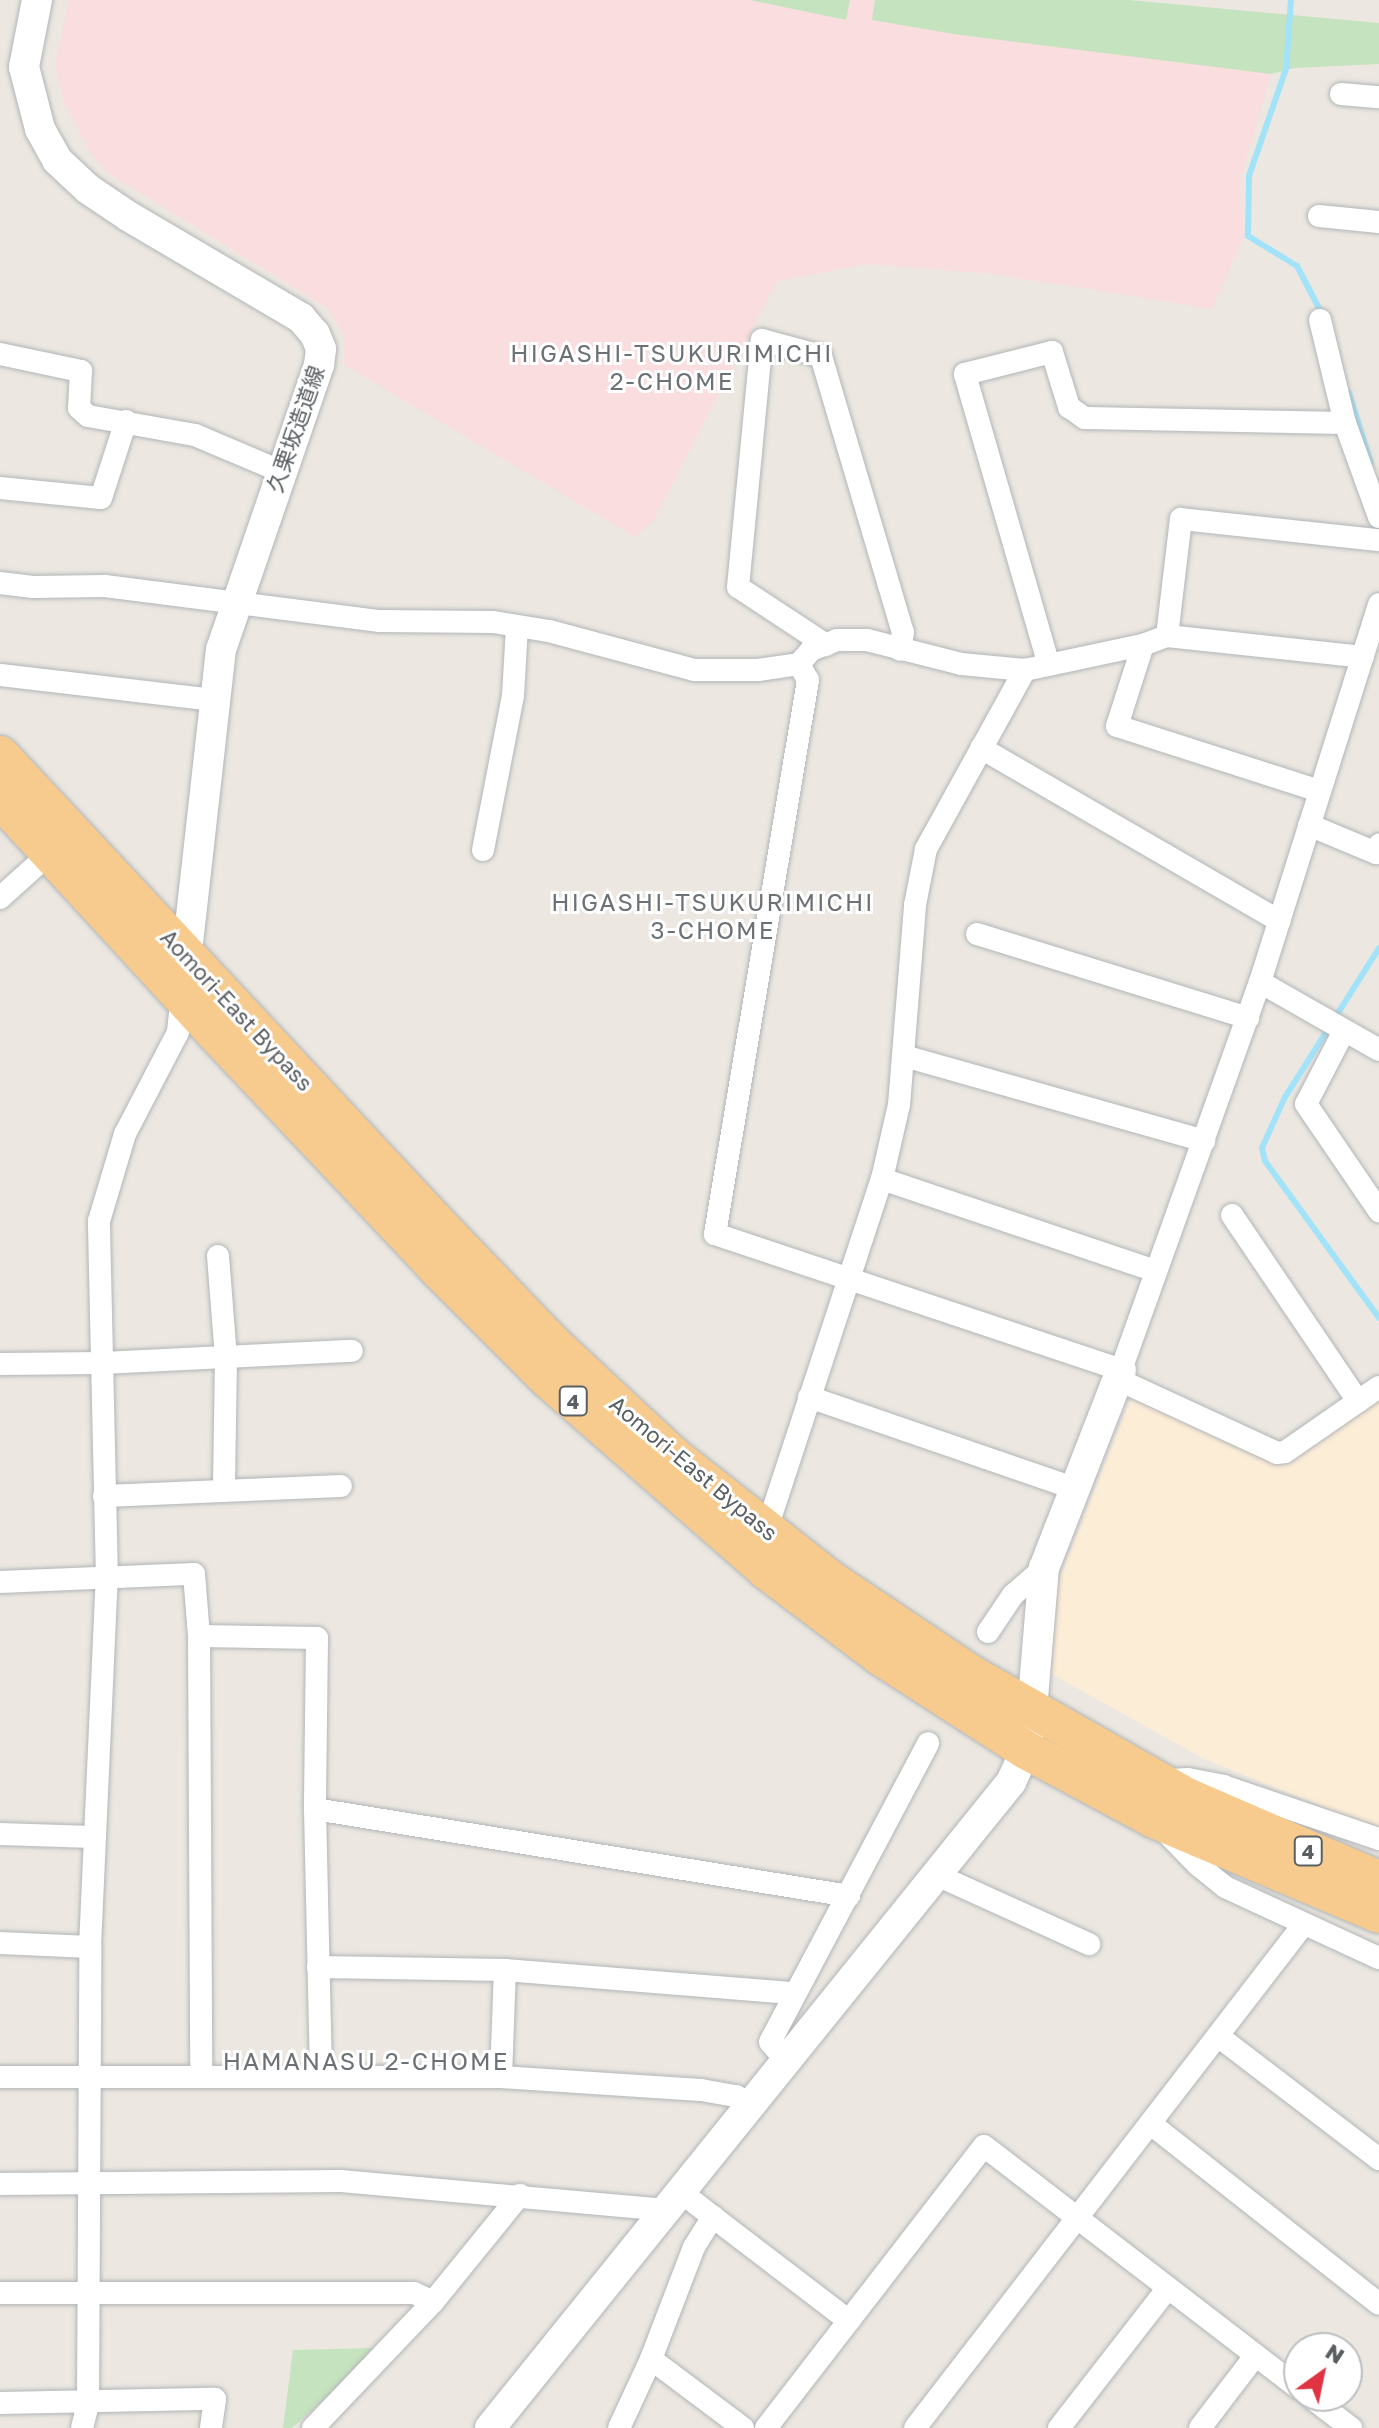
<!DOCTYPE html>
<html>
<head>
<meta charset="utf-8">
<style>
	body { margin:0 }
	#map { position:relative; width:1379px; height:2428px; overflow:hidden; background:#ece8e1; font-family:"Golos Text","Noto Sans JP",sans-serif }
	div>[style] { position:absolute }
	.commercial>* { inset:0; background:#fcedd7 }
	.medical>* { inset:0; background:#f9dddf }
	.green>* { inset:0; background:#c5e3bf }
	.stream>* { height:6px; margin:-3px; padding:0 3px; transform-origin:3px; border-radius:3px; background:#a3e3fa }
	.roads { filter:drop-shadow(0 0 2px #b2b5b8) drop-shadow(0 0 2px #b2b5b8) }
	.street>* { height:22px; margin:-11px; padding:0 11px; transform-origin:11px; border-radius:11px; background:#fff }
	.secondary>* { height:30px; margin:-15px; padding:0 15px; transform-origin:15px; border-radius:15px; background:#fff }
	.highway>* { height:38px; margin:-19px; padding:0 19px; transform-origin:19px; border-radius:19px; background:#f7cb8e }
	span { translate:-50% -50%; white-space:nowrap; text-align:center; line-height:1.15; -webkit-text-stroke:6px #fff; paint-order:stroke }
	.shield-label span { padding:2px 6px; background:#fff; border:2px solid; border-radius:6px; -webkit-text-stroke-width:0 }
	.shield-label { font-size:20px; color:#5a5f62; font-weight:700 }
	.street-label { font-size:22px; color:#5a5f62 }
	.neighbourhood-label { font-size:24px; color:#6b7174; letter-spacing:2px }
	.north { position:absolute; left:1283px; top:2332px; width:80px; height:80px; box-sizing:border-box; background:#fff; border:2px solid #bdbfc0; border-radius:50%; rotate:33deg; font-size:22px; font-weight:700; line-height:32px; text-align:center; color:#5a5f62 }
	.north::after { content:''; display:block; margin:auto; width:28px; height:36px; background:#e03443; clip-path:polygon(50% 0,100% 100%,50% 72%,0 100%) }
</style>
</head>
<body>
<div id="map">
	<div class="commercial">
		<div style="clip-path:polygon(1132px 1396px,1281px 1465px,1379px 1397px,1379px 1829px,1204px 1759px,1052px 1674px,1054px 1593px)"></div>
	</div>
	<div class="medical">
		<div style="clip-path:polygon(69px 0,750px 0,845px 19px,850px 0,875px 0,872px 20px,960px 35px,1271px 74px,1241px 177px,1244px 237px,1212px 309px,992px 274px,868px 264px,777px 281px,654px 520px,635px 537px,344px 365px,344px 335px,327px 308px,106px 172px,89px 151px,63px 100px,55px 65px)"></div>
	</div>
	<div class="green">
		<div style="clip-path:polygon(750px 0,850px 0,846px 20px)"></div>
		<div style="clip-path:polygon(875px 0,1129px 0,1379px 23px,1379px 64px,1294px 68px,1271px 74px,960px 35px,872px 20px)"></div>
		<div style="clip-path:polygon(375px 2348px,334px 2391px,292px 2428px,283px 2428px,293px 2350px)"></div>
	</div>
	<div class="stream">
		<div style="left:1291px;top:0;width:69px;rotate:94.1deg"></div>
		<div style="left:1286px;top:69px;width:113px;rotate:109.1deg"></div>
		<div style="left:1249px;top:176px;width:60px;rotate:91deg"></div>
		<div style="left:1248px;top:236px;width:57px;rotate:31.5deg"></div>
		<div style="left:1297px;top:266px;width:54px;rotate:62.5deg"></div>
		<div style="left:1349px;top:393px;width:73px;rotate:72.6deg"></div>
		<div style="left:1379px;top:948px;width:176px;rotate:122.2deg"></div>
		<div style="left:1285px;top:1097px;width:56px;rotate:114.3deg"></div>
		<div style="left:1262px;top:1148px;width:13px;rotate:77deg"></div>
		<div style="left:1265px;top:1161px;width:194px;rotate:54deg"></div>
	</div>
	<div class="roads">
		<div class="street">
			<div style="left:1341px;top:94px;width:38px;rotate:5deg"></div>
			<div style="left:1319px;top:216px;width:60px;rotate:5.7deg"></div>
			<div style="left:1320px;top:320px;width:106px;rotate:76.4deg"></div>
			<div style="left:1345px;top:423px;width:100px;rotate:70.1deg"></div>
			<div style="left:0;top:354px;width:83px;rotate:11.9deg"></div>
			<div style="left:81px;top:371px;width:37px;rotate:93deg"></div>
			<div style="left:79px;top:408px;width:12px;rotate:42deg"></div>
			<div style="left:88px;top:416px;width:109px;rotate:10.1deg"></div>
			<div style="left:195px;top:435px;width:92px;rotate:23deg"></div>
			<div style="left:0;top:488px;width:101px;rotate:5.7deg"></div>
			<div style="left:101px;top:498px;width:81px;rotate:-72deg"></div>
			<div style="left:0;top:583px;width:33px;rotate:7deg"></div>
			<div style="left:33px;top:587px;width:72px;rotate:-0.8deg"></div>
			<div style="left:105px;top:586px;width:277px;rotate:7.3deg"></div>
			<div style="left:380px;top:621px;width:113px;rotate:0.5deg"></div>
			<div style="left:493px;top:622px;width:57px;rotate:9.1deg"></div>
			<div style="left:549px;top:631px;width:151px;rotate:15deg"></div>
			<div style="left:695px;top:670px;width:63px"></div>
			<div style="left:758px;top:670px;width:41px;rotate:-8.3deg"></div>
			<div style="left:799px;top:664px;width:18px;rotate:-49deg"></div>
			<div style="left:811px;top:650px;width:28px;rotate:-21deg"></div>
			<div style="left:837px;top:640px;width:30px"></div>
			<div style="left:867px;top:640px;width:97px;rotate:14.3deg"></div>
			<div style="left:961px;top:664px;width:64px;rotate:5.4deg"></div>
			<div style="left:1025px;top:670px;width:121px;rotate:-12deg"></div>
			<div style="left:1143px;top:645px;width:26px;rotate:-21deg"></div>
			<div style="left:1167px;top:636px;width:197px;rotate:6.1deg"></div>
			<div style="left:1167px;top:636px;width:118px;rotate:-83.2deg"></div>
			<div style="left:1181px;top:519px;width:199px;rotate:6.1deg"></div>
			<div style="left:826px;top:645px;width:105px;rotate:-146.6deg"></div>
			<div style="left:738px;top:587px;width:248px;rotate:-84.5deg"></div>
			<div style="left:762px;top:340px;width:61px;rotate:15.2deg"></div>
			<div style="left:821px;top:356px;width:288px;rotate:73.5deg"></div>
			<div style="left:903px;top:632px;width:18px;rotate:99deg"></div>
			<div style="left:1143px;top:645px;width:85px;rotate:107.8deg"></div>
			<div style="left:1117px;top:726px;width:213px;rotate:17.8deg"></div>
			<div style="left:1048px;top:662px;width:300px;rotate:-106.1deg"></div>
			<div style="left:965px;top:374px;width:90px;rotate:-14.2deg"></div>
			<div style="left:1052px;top:352px;width:58px;rotate:72.8deg"></div>
			<div style="left:1069px;top:407px;width:19px;rotate:35deg"></div>
			<div style="left:1085px;top:418px;width:260px;rotate:1.1deg"></div>
			<div style="left:799px;top:664px;width:18px;rotate:61deg"></div>
			<div style="left:808px;top:680px;width:562px;rotate:99.53deg"></div>
			<div style="left:715px;top:1234px;width:428px;rotate:18.5deg"></div>
			<div style="left:1121px;top:1370px;width:412px;rotate:-70.3deg"></div>
			<div style="left:1260px;top:982px;width:396px;rotate:-72.5deg"></div>
			<div style="left:1px;top:675px;width:214px;rotate:6.7deg"></div>
			<div style="left:981px;top:748px;width:345px;rotate:30.1deg"></div>
			<div style="left:1309px;top:825px;width:73px;rotate:22.7deg"></div>
			<div style="left:1376px;top:853px;width:9px;rotate:-69deg"></div>
			<div style="left:483px;top:850px;width:157px;rotate:-79deg"></div>
			<div style="left:513px;top:696px;width:70px;rotate:-86.7deg"></div>
			<div style="left:0;top:898px;width:67px;rotate:-42deg"></div>
			<div style="left:977px;top:934px;width:284px;rotate:17.2deg"></div>
			<div style="left:1260px;top:982px;width:137px;rotate:29.7deg"></div>
			<div style="left:1344px;top:1031px;width:82px;rotate:117.5deg"></div>
			<div style="left:1306px;top:1104px;width:130px;rotate:55.7deg"></div>
			<div style="left:904px;top:1056px;width:312px;rotate:15.8deg"></div>
			<div style="left:882px;top:1179px;width:289px;rotate:18.6deg"></div>
			<div style="left:1232px;top:1215px;width:225px;rotate:55.9deg"></div>
			<div style="left:218px;top:1256px;width:102px;rotate:85.5deg"></div>
			<div style="left:226px;top:1358px;width:133px;rotate:90.9deg"></div>
			<div style="left:0;top:1364px;width:103px;rotate:-0.6deg"></div>
			<div style="left:103px;top:1363px;width:249px;rotate:-2.8deg"></div>
			<div style="left:1117px;top:1379px;width:176px;rotate:24.8deg"></div>
			<div style="left:1277px;top:1453px;width:8px;rotate:-7deg"></div>
			<div style="left:1285px;top:1452px;width:114px;rotate:-34.7deg"></div>
			<div style="left:809px;top:1397px;width:280px;rotate:19deg"></div>
			<div style="left:104px;top:1496px;width:237px;rotate:-2.4deg"></div>
			<div style="left:766px;top:1531px;width:371px;rotate:-71.8deg"></div>
			<div style="left:882px;top:1179px;width:76px;rotate:-77.1deg"></div>
			<div style="left:899px;top:1105px;width:201px;rotate:-85.4deg"></div>
			<div style="left:915px;top:905px;width:57px;rotate:-78.9deg"></div>
			<div style="left:926px;top:849px;width:205px;rotate:-61.1deg"></div>
			<div style="left:0;top:1582px;width:194px;rotate:-2.4deg"></div>
			<div style="left:194px;top:1574px;width:62px;rotate:85.4deg"></div>
			<div style="left:199px;top:1636px;width:118px;rotate:1deg"></div>
			<div style="left:317px;top:1638px;width:171px;rotate:90.7deg"></div>
			<div style="left:315px;top:1809px;width:266px;rotate:88.7deg"></div>
			<div style="left:988px;top:1632px;width:45px;rotate:-56deg"></div>
			<div style="left:1013px;top:1595px;width:41px;rotate:-41.1deg"></div>
			<div style="left:199px;top:1636px;width:439px;rotate:89.7deg"></div>
			<div style="left:1170px;top:1780px;width:18px;rotate:-3deg"></div>
			<div style="left:1188px;top:1779px;width:36px;rotate:11deg"></div>
			<div style="left:1223px;top:1786px;width:165px;rotate:18.8deg"></div>
			<div style="left:315px;top:1809px;width:541px;rotate:9.25deg"></div>
			<div style="left:1166px;top:1832px;width:46px;rotate:45.9deg"></div>
			<div style="left:1198px;top:1865px;width:35px;rotate:39deg"></div>
			<div style="left:1225px;top:1887px;width:170px;rotate:24.8deg"></div>
			<div style="left:0;top:1834px;width:93px;rotate:1.8deg"></div>
			<div style="left:939px;top:1876px;width:165px;rotate:24.4deg"></div>
			<div style="left:0;top:1943px;width:90px;rotate:2.5deg"></div>
			<div style="left:318px;top:1967px;width:187px;rotate:0.9deg"></div>
			<div style="left:505px;top:1970px;width:290px;rotate:4.6deg"></div>
			<div style="left:1218px;top:2036px;width:203px;rotate:37.4deg"></div>
			<div style="left:787px;top:2062px;width:26px;rotate:-130deg"></div>
			<div style="left:770px;top:2042px;width:338px;rotate:-62.1deg"></div>
			<div style="left:0;top:2077px;width:501px"></div>
			<div style="left:501px;top:2077px;width:200px;rotate:3.7deg"></div>
			<div style="left:701px;top:2090px;width:36px;rotate:10deg"></div>
			<div style="left:736px;top:2096px;width:18px;rotate:29deg"></div>
			<div style="left:501px;top:2077px;width:107px;rotate:-87.9deg"></div>
			<div style="left:1151px;top:2124px;width:290px;rotate:38.3deg"></div>
			<div style="left:0;top:2184px;width:341px;rotate:-0.5deg"></div>
			<div style="left:341px;top:2181px;width:327px;rotate:5.1deg"></div>
			<div style="left:713px;top:2217px;width:171px;rotate:37.4deg"></div>
			<div style="left:0;top:2293px;width:414px"></div>
			<div style="left:414px;top:2293px;width:21px;rotate:25deg"></div>
			<div style="left:651px;top:2359px;width:115px;rotate:36.9deg"></div>
			<div style="left:1309px;top:2396px;width:53px;rotate:37.3deg"></div>
			<div style="left:0;top:2403px;width:215px;rotate:-1.1deg"></div>
			<div style="left:215px;top:2399px;width:29px;rotate:98deg"></div>
			<div style="left:82px;top:2428px;width:25px;rotate:-76deg"></div>
			<div style="left:88px;top:2404px;width:457px;rotate:-89.7deg"></div>
			<div style="left:90px;top:1947px;width:368px;rotate:-87.4deg"></div>
			<div style="left:107px;top:1579px;width:358px;rotate:-91.3deg"></div>
			<div style="left:99px;top:1221px;width:91px;rotate:-73.4deg"></div>
			<div style="left:125px;top:1134px;width:115px;rotate:-62.5deg"></div>
			<div style="left:178px;top:1032px;width:37px;rotate:-84deg"></div>
			<div style="left:313px;top:2428px;width:174px;rotate:-46.4deg"></div>
			<div style="left:433px;top:2302px;width:138px;rotate:-50.9deg"></div>
			<div style="left:619px;top:2428px;width:76px;rotate:-65.1deg"></div>
			<div style="left:651px;top:2359px;width:120px;rotate:-69deg"></div>
			<div style="left:694px;top:2247px;width:36px;rotate:-58deg"></div>
			<div style="left:713px;top:2217px;width:39px;rotate:-142deg"></div>
			<div style="left:766px;top:2428px;width:356px;rotate:-52.3deg"></div>
			<div style="left:984px;top:2146px;width:398px;rotate:37.6deg"></div>
			<div style="left:915px;top:2428px;width:635px;rotate:-52.35deg"></div>
			<div style="left:1059px;top:2428px;width:177px;rotate:-52.1deg"></div>
			<div style="left:1200px;top:2428px;width:91px;rotate:-52.6deg"></div>
		</div>
		<div class="secondary">
			<div style="left:37px;top:0;width:68px;rotate:101deg"></div>
			<div style="left:24px;top:67px;width:64px;rotate:75.5deg"></div>
			<div style="left:40px;top:129px;width:35px;rotate:61deg"></div>
			<div style="left:57px;top:160px;width:42px;rotate:43.1deg"></div>
			<div style="left:88px;top:189px;width:48px;rotate:34deg"></div>
			<div style="left:128px;top:216px;width:201px;rotate:30.5deg"></div>
			<div style="left:301px;top:318px;width:21px;rotate:49deg"></div>
			<div style="left:315px;top:334px;width:16px;rotate:68deg"></div>
			<div style="left:321px;top:349px;width:16px;rotate:97deg"></div>
			<div style="left:319px;top:365px;width:300px;rotate:109deg"></div>
			<div style="left:221px;top:649px;width:322px;rotate:96.4deg"></div>
			<div style="left:490px;top:2428px;width:830px;rotate:-51.11deg"></div>
			<div style="left:1011px;top:1782px;width:35px;rotate:-65deg"></div>
			<div style="left:1026px;top:1750px;width:40px;rotate:-81.5deg"></div>
			<div style="left:1032px;top:1710px;width:143px;rotate:-85.2deg"></div>
			<div style="left:1044px;top:1568px;width:212px;rotate:-68.7deg"></div>
		</div>
		<div class="highway">
			<div style="left:0;top:755px;width:636px;rotate:46.97deg"></div>
			<div style="left:434px;top:1220px;width:169px;rotate:46.2deg"></div>
			<div style="left:551px;top:1342px;width:166px;rotate:43deg"></div>
			<div style="left:672px;top:1455px;width:202px;rotate:38.2deg"></div>
			<div style="left:831px;top:1580px;width:172px;rotate:33.9deg"></div>
			<div style="left:974px;top:1676px;width:245px;rotate:29.6deg"></div>
			<div style="left:1187px;top:1797px;width:209px;rotate:23.4deg"></div>
			<div style="left:0;top:799px;width:318px;rotate:47.4deg"></div>
			<div style="left:215px;top:1033px;width:320px;rotate:46.6deg"></div>
			<div style="left:435px;top:1266px;width:160px;rotate:45deg"></div>
			<div style="left:548px;top:1379px;width:290px;rotate:41.2deg"></div>
			<div style="left:766px;top:1570px;width:143px;rotate:37deg"></div>
			<div style="left:880px;top:1656px;width:174px;rotate:32.8deg"></div>
			<div style="left:1026px;top:1750px;width:145px;rotate:28.3deg"></div>
			<div style="left:1154px;top:1819px;width:244px;rotate:22.9deg"></div>
		</div>
	</div>
	<div class="shield-label">
		<span style="left:573px;top:1401px">4</span>
		<span style="left:1308px;top:1851px">4</span>
	</div>
	<div class="street-label">
		<span style="left:295px;top:429px;rotate:-71deg">久栗坂造道線</span>
		<span style="left:237px;top:1010px;rotate:47deg">Aomori-East Bypass</span>
		<span style="left:694px;top:1468px;rotate:40deg">Aomori-East Bypass</span>
	</div>
	<div class="neighbourhood-label">
		<span style="left:672px;top:367px">HIGASHI-TSUKURIMICHI<br>2-CHOME</span>
		<span style="left:713px;top:916px">HIGASHI-TSUKURIMICHI<br>3-CHOME</span>
		<span style="left:366px;top:2061px">HAMANASU 2-CHOME</span>
	</div>
	<div class="north">N</div>
</div>
</body>
</html>
